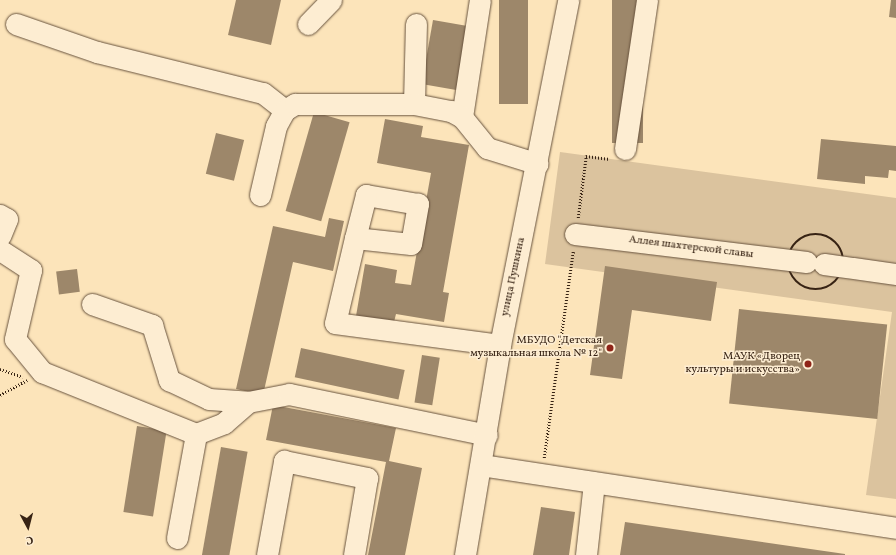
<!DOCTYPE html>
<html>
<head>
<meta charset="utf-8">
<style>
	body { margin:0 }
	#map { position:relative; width:896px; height:555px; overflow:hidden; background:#fce4ba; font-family:Vollkorn,serif }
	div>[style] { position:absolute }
	.green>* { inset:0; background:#dbc39e }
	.building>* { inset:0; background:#9d876a; transform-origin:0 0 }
	.path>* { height:2.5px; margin-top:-1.25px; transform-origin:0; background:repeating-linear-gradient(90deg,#372314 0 1px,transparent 0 3px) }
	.path>.ring { margin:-1.25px; padding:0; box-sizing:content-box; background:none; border:2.5px solid #372314; border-radius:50% }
	.roads { filter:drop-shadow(0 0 1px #68533e) drop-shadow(0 0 1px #68533e) }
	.minor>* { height:21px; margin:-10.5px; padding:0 10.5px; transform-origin:10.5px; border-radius:10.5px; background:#fdedd2 }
	.dots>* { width:11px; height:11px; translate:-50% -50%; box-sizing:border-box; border:2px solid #fdedd2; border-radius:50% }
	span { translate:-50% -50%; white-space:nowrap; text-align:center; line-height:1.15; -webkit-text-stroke:3px #fdedd2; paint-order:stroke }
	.street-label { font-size:11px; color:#372314 }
	.poi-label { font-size:11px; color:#372314 }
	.right { translate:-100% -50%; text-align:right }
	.north { position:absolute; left:8px; top:507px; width:40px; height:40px; -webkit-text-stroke:3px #fdedd2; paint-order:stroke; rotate:173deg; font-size:11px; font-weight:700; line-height:16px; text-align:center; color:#372314 }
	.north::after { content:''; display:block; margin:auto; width:14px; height:18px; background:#372314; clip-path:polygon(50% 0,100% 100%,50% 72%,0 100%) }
</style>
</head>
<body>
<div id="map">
	<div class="green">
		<div style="clip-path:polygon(560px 152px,896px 198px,896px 499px,866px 495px,892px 312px,545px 264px)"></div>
	</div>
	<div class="building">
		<div style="clip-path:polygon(236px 0,281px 0,271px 45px,228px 35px)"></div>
		<div style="left:499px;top:0;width:29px;height:104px"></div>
		<div style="left:612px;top:0;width:31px;height:143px"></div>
		<div style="clip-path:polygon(891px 0,896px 0,896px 18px,889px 17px)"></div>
		<div style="left:433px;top:20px;width:35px;height:65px;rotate:10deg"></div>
		<div style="left:314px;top:112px;width:37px;height:103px;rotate:16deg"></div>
		<div style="clip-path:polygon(385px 119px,423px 126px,421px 137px,469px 145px,443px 292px,449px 293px,444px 322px,396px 314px,394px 322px,356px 316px,365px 264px,397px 270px,395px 283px,411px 285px,431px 173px,377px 163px)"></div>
		<div style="left:216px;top:133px;width:29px;height:42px;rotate:14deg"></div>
		<div style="clip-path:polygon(821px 139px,896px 146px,896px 171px,889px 170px,888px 178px,865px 176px,865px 184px,817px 179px)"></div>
		<div style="clip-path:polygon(329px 218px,344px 221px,333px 271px,293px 262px,263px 395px,236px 389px,273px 226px,325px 237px)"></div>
		<div style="clip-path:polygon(605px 266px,717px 282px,711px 321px,632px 310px,622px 379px,590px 375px)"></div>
		<div style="left:77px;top:269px;width:23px;height:21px;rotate:83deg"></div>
		<div style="left:739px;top:309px;width:149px;height:95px;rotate:6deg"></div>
		<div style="left:301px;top:348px;width:106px;height:30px;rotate:12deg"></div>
		<div style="left:422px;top:355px;width:18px;height:48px;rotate:9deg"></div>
		<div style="clip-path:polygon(273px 405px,396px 428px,389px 461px,422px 468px,405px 555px,368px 555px,386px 462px,266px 440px)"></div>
		<div style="left:137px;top:426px;width:30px;height:87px;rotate:9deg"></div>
		<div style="left:221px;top:447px;width:27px;height:110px;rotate:10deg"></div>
		<div style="clip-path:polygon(541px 507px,575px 512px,569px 555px,533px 555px)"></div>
		<div style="clip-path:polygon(625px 522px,845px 554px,845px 555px,620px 555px)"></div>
	</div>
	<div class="path">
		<div style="left:578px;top:218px;width:63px;rotate:-82.6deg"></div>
		<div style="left:586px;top:156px;width:24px;rotate:7deg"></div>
		<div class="ring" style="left:788px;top:234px;width:53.5px;height:53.5px"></div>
		<div style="left:0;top:369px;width:24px;rotate:19deg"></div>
		<div style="left:0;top:395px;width:31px;rotate:-29deg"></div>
		<div style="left:544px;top:458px;width:209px;rotate:-82deg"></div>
	</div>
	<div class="roads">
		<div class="minor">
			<div style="left:16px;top:24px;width:86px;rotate:19.1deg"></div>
			<div style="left:97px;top:52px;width:171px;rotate:13.9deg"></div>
			<div style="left:263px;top:93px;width:28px;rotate:38deg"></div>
			<div style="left:308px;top:24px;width:33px;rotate:-46deg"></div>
			<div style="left:414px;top:104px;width:80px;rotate:-88.6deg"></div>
			<div style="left:462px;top:117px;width:118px;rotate:-81.3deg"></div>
			<div style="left:625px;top:149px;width:151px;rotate:-81.6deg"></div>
			<div style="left:260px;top:195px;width:71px;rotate:-76.9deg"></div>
			<div style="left:276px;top:126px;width:18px;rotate:-61deg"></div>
			<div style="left:285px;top:110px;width:12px;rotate:-31deg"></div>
			<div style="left:295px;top:104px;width:119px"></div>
			<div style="left:414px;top:104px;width:38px;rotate:11deg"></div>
			<div style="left:451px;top:111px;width:13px;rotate:29deg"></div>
			<div style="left:462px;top:117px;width:40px;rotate:51deg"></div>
			<div style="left:487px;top:148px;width:53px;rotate:17.4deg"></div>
			<div style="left:0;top:215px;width:8px;rotate:30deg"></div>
			<div style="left:7px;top:219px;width:18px;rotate:112deg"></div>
			<div style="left:575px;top:234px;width:233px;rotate:6.9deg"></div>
			<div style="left:355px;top:238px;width:56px;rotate:6.1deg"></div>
			<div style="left:411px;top:244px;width:41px;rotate:-80.1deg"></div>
			<div style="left:418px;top:204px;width:53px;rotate:-170.2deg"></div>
			<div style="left:366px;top:195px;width:44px;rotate:104.3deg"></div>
			<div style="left:355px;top:238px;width:87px;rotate:103.2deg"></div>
			<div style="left:335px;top:323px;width:166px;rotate:7.6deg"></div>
			<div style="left:0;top:250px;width:37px;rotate:33deg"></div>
			<div style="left:31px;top:270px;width:71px;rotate:103.1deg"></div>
			<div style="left:15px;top:339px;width:43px;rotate:50.7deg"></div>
			<div style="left:42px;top:372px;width:166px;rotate:21.9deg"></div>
			<div style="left:196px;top:434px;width:30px;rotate:-21deg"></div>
			<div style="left:224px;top:423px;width:32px;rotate:-41deg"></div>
			<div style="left:824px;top:264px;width:73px;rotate:7.9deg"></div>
			<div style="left:92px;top:304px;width:64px;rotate:19.3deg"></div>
			<div style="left:152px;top:325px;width:58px;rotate:72.8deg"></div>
			<div style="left:169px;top:380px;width:44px;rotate:25.4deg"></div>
			<div style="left:209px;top:399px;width:39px;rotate:4deg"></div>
			<div style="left:248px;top:402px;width:42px;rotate:-11deg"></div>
			<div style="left:289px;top:394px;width:202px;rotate:11.7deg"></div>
			<div style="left:481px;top:465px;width:420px;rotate:8.6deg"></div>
			<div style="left:177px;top:538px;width:106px;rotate:-79.6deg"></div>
			<div style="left:267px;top:555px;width:96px;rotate:-79.7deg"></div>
			<div style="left:284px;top:461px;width:85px;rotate:11.6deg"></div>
			<div style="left:367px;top:478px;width:78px;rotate:99.6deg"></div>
			<div style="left:465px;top:555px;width:213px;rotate:-80.5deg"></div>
			<div style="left:500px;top:345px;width:352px;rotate:-78.8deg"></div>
			<div style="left:586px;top:555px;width:73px;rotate:-83.7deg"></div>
		</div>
	</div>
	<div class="dots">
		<div style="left:610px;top:348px;background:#8f2418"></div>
		<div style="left:808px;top:364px;background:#8f2418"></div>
	</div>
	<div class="street-label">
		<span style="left:691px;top:248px;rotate:7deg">Аллея шахтерской славы</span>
		<span style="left:514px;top:277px;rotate:-78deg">улица Пушкина</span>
	</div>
	<div class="poi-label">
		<span class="right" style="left:602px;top:348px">МБУДО "Детская<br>музыкальная школа № 12"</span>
		<span class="right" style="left:800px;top:364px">МАУК «Дворец<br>культуры и искусства»</span>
	</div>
	<div class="north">С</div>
</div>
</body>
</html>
